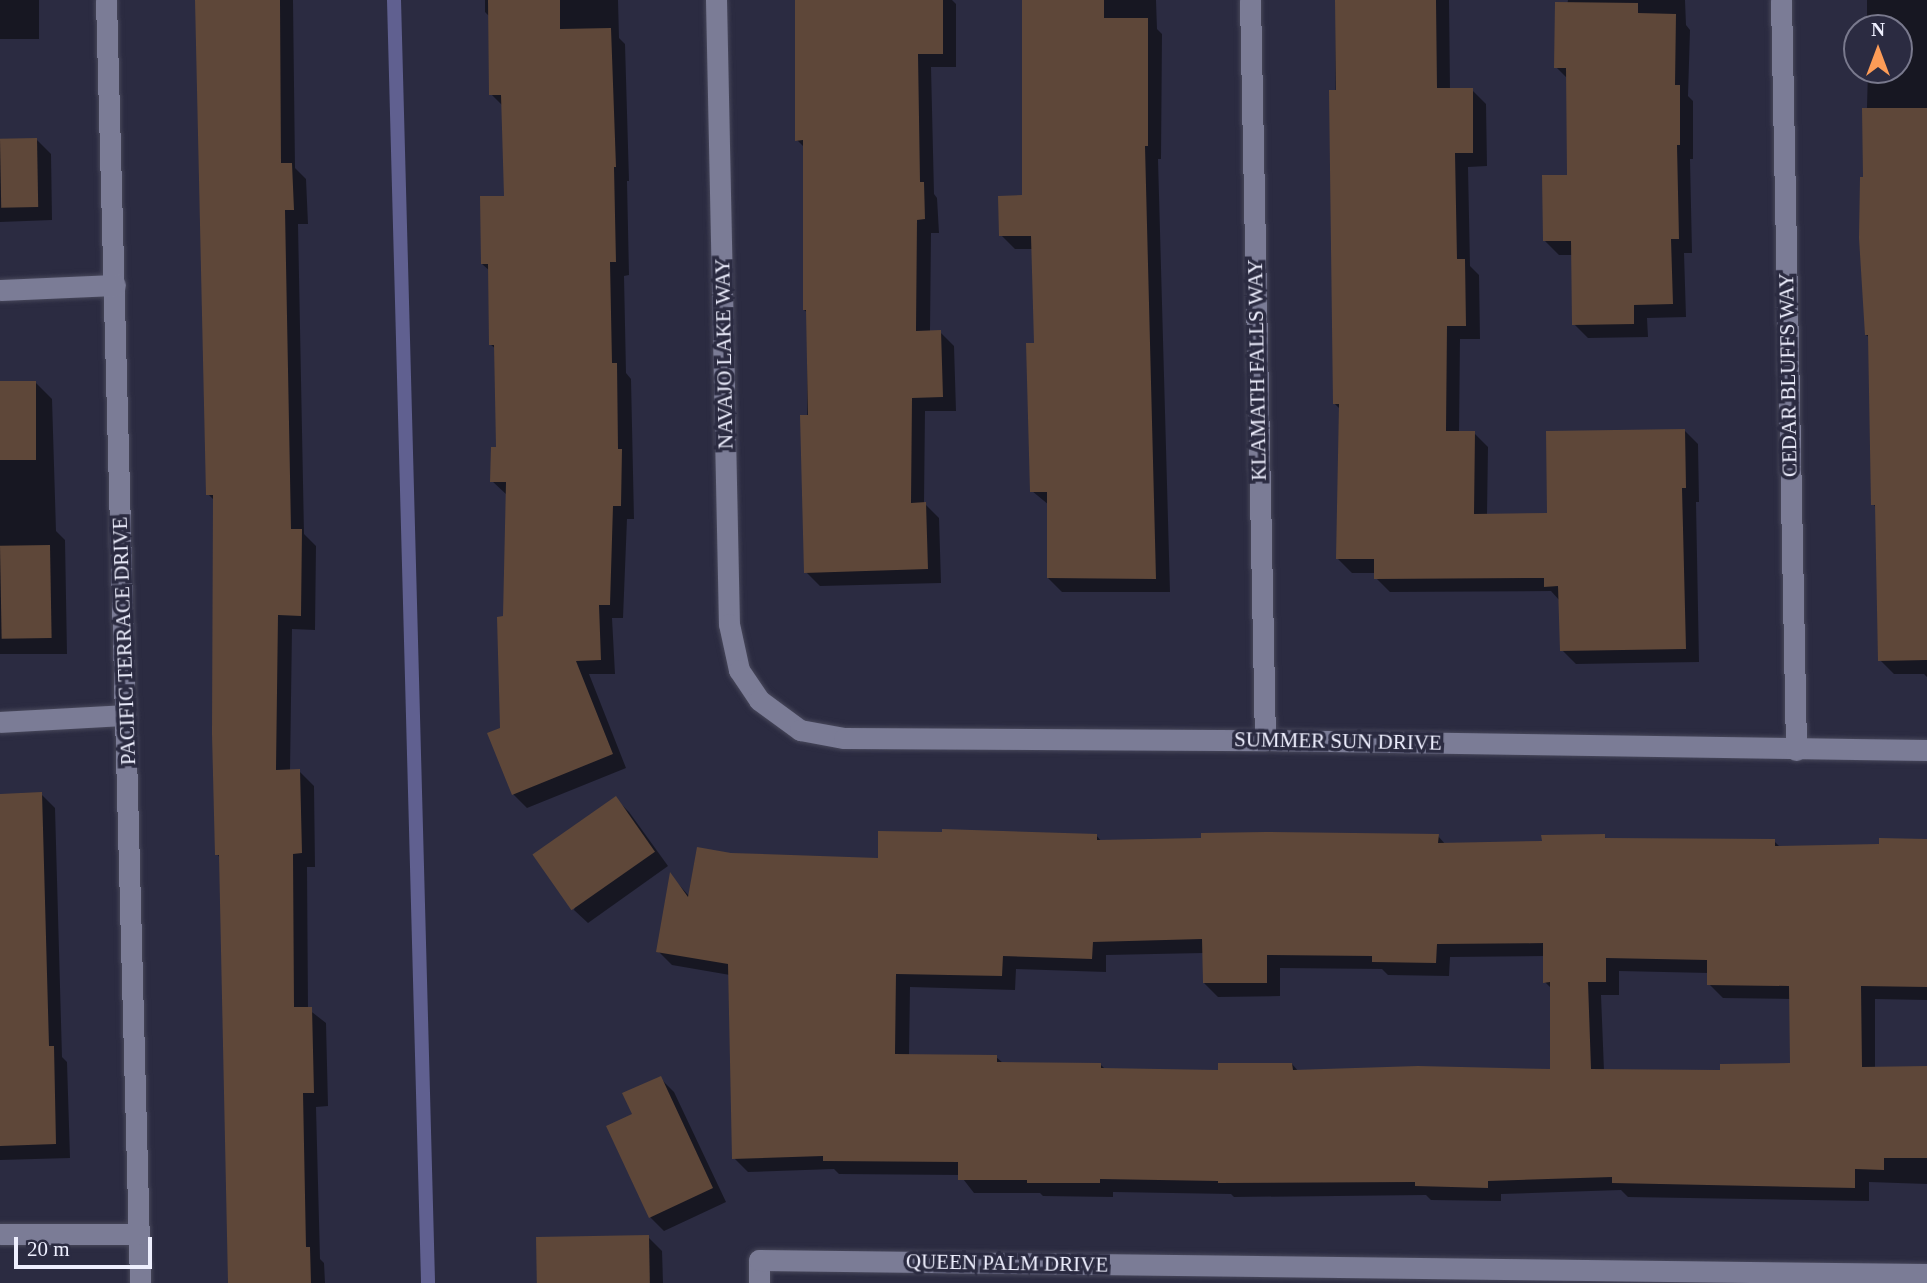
<!DOCTYPE html>
<html>
<head>
<meta charset="utf-8">
<style>
	body { margin:0 }
	#map { position:relative; width:1927px; height:1283px; overflow:hidden; background:#2b2b41; font-family:Georgia,serif }
	div>[style] { position:absolute }
	.shadow>* { inset:0; background:#0007; transform-origin:0 0 }
	.stream>* { height:14px; margin:-7px; padding:0 7px; transform-origin:7px; border-radius:7px; background:#606090 }
	.building>* { inset:0; background:#5e4739; transform-origin:0 0 }
	.roads { filter:drop-shadow(0 0 2px #48485b) drop-shadow(0 0 2px #48485b) }
	.street>* { height:21px; margin:-10.5px; padding:0 10.5px; transform-origin:10.5px; border-radius:10.5px; background:#7b7c96 }
	span { translate:-50% -50%; white-space:nowrap; text-align:center; line-height:1.15; -webkit-text-stroke:7px #2b2b41; paint-order:stroke }
	.street-label { font-size:21px; color:#eeeffe }
	.north { position:absolute; left:1843px; top:14px; width:70px; height:70px; box-sizing:border-box; background:#2b2b41; border:2px solid #79798d; border-radius:50%; rotate:0deg; font-size:19px; font-weight:700; line-height:28px; text-align:center; color:#eeeffe }
	.north::after { content:''; display:block; margin:auto; width:24px; height:32px; background:#fd9c57; clip-path:polygon(50% 0,100% 100%,50% 72%,0 100%) }
	.scale { position:absolute; left:14px; top:1237px; width:138px; height:32px; box-sizing:border-box; border:4px solid #eeeffe; border-top:0; padding-left:9px; font-size:21px; line-height:24px; white-space:nowrap; color:#eeeffe; -webkit-text-stroke:5px #2b2b41; paint-order:stroke }
</style>
</head>
<body>
<div id="map">
	<div class="shadow">
		<div style="left:0;top:0;width:39px;height:39px"></div>
		<div style="clip-path:polygon(196px 0,293px 0,295px 168px,306px 179px,308px 224px,298px 224px,304px 534px,316px 546px,315px 630px,292px 629px,290px 771px,299px 771px,314px 786px,315px 867px,307px 867px,308px 1009px,326px 1023px,328px 1106px,316px 1107px,320px 1259px,324px 1263px,325px 1283px,231px 1283px,220px 858px,217px 854px,215px 501px,208px 494px)"></div>
		<div style="clip-path:polygon(485px 0,618px 0,619px 38px,625px 44px,629px 181px,627px 181px,629px 275px,624px 276px,626px 373px,631px 379px,634px 519px,627px 519px,623px 618px,612px 618px,615px 674px,589px 674px,626px 768px,527px 808px,513px 794px,502px 729px,507px 495px,492px 481px,498px 449px,496px 349px,491px 345px,490px 271px,482px 264px,506px 198px,503px 106px,491px 94px,490px 17px,485px 12px)"></div>
		<div style="clip-path:polygon(795px 0,952px 0,956px 4px,956px 67px,931px 67px,934px 194px,937px 198px,939px 233px,931px 233px,930px 332px,940px 332px,954px 346px,956px 411px,925px 411px,924px 503px,939px 518px,941px 583px,820px 586px,806px 572px,808px 313px,804px 310px,805px 148px,797px 140px)"></div>
		<div style="clip-path:polygon(1024px 0,1156px 0,1157px 29px,1162px 34px,1161px 159px,1158px 159px,1170px 592px,1062px 592px,1048px 578px,1049px 505px,1032px 491px,1036px 345px,1033px 249px,1015px 249px,1001px 235px,1023px 197px)"></div>
		<div style="clip-path:polygon(1336px 0,1449px 0,1450px 90px,1472px 90px,1486px 104px,1487px 166px,1468px 167px,1470px 266px,1479px 275px,1480px 339px,1460px 339px,1459px 432px,1474px 433px,1488px 447px,1487px 515px,1549px 514px,1684px 430px,1698px 444px,1699px 502px,1696px 502px,1699px 662px,1576px 664px,1562px 650px,1560px 601px,1551px 591px,1390px 592px,1376px 578px,1376px 573px,1352px 573px,1338px 559px,1340px 409px,1334px 403px)"></div>
		<div style="clip-path:polygon(1568px 0,1685px 0,1686px 25px,1690px 30px,1688px 96px,1693px 101px,1693px 159px,1690px 159px,1692px 253px,1684px 253px,1686px 317px,1647px 318px,1648px 337px,1588px 338px,1574px 324px,1573px 255px,1559px 255px,1545px 241px,1569px 176px,1568px 79px,1556px 67px)"></div>
		<div style="clip-path:polygon(1867px 0,1927px 0,1927px 677px,1924px 674px,1894px 674px,1880px 660px,1877px 509px,1873px 504px,1870px 338px,1866px 335px,1865px 178px,1868px 70px,1899px 70px,1899px 28px,1867px 28px)"></div>
		<div style="clip-path:polygon(37px 140px,51px 154px,52px 220px,0 222px,0 141px)"></div>
		<div style="clip-path:polygon(35px 382px,52px 399px,56px 531px,65px 540px,67px 654px,0 654px,0 383px)"></div>
		<div style="clip-path:polygon(41px 794px,55px 808px,62px 1057px,67px 1062px,70px 1158px,0 1160px,0 795px)"></div>
		<div style="clip-path:polygon(615px 798px,629px 812px,668px 866px,588px 923px,574px 910px)"></div>
		<div style="clip-path:polygon(evenodd,1096px 835px,1102px 842px,1438px 836px,1446px 845px,1543px 843px,1604px 836px,1607px 840px,1774px 841px,1781px 848px,1881px 846px,1927px 840px,1927px 1000px,1875px 999px,1875px 1068px,1927px 1067px,1927px 1184px,1869px 1182px,1869px 1201px,1628px 1197px,1621px 1190px,1501px 1194px,1501px 1201px,1431px 1200px,1426px 1195px,1234px 1197px,1231px 1194px,1113px 1192px,1113px 1197px,1043px 1196px,1040px 1193px,974px 1193px,960px 1175px,839px 1174px,834px 1169px,748px 1172px,734px 1158px,730px 975px,672px 965px,658px 951px,671px 876px,690px 897px,731px 855px,879px 859px,1096px 835px,1204px 953px,1204px 983px,1218px 997px,1280px 996px,1280px 968px,1382px 969px,1388px 975px,1449px 976px,1450px 957px,1545px 956px,1545px 982px,1552px 989px,1552px 1070px,1299px 1072px,1292px 1064px,1219px 1072px,1105px 1069px,1100px 1064px,1003px 1063px,996px 1057px,909px 1056px,910px 987px,1015px 990px,1016px 969px,1106px 972px,1106px 955px,1204px 953px,1096px 835px,1619px 971px,1709px 973px,1709px 984px,1723px 998px,1791px 999px,1792px 1065px,1722px 1072px,1604px 1071px,1601px 995px,1619px 995px,1619px 971px)"></div>
		<div style="clip-path:polygon(660px 1078px,674px 1092px,726px 1202px,664px 1231px,650px 1217px,608px 1127px,634px 1115px)"></div>
		<div style="clip-path:polygon(648px 1237px,662px 1251px,663px 1283px,539px 1283px)"></div>
	</div>
	<div class="stream">
		<div style="left:394px;top:0;width:1283px;rotate:88.48deg"></div>
	</div>
	<div class="building">
		<div style="clip-path:polygon(195px 0,280px 0,281px 163px,292px 163px,294px 210px,285px 210px,291px 529px,302px 529px,301px 616px,278px 615px,276px 770px,300px 769px,302px 853px,293px 854px,294px 1007px,312px 1007px,314px 1093px,303px 1093px,306px 1247px,310px 1247px,311px 1283px,228px 1283px,219px 855px,215px 855px,212px 734px,213px 495px,206px 495px)"></div>
		<div style="clip-path:polygon(488px 0,560px 0,560px 29px,611px 28px,616px 167px,614px 167px,616px 262px,610px 262px,612px 363px,617px 363px,618px 449px,622px 449px,621px 506px,613px 506px,610px 605px,599px 605px,601px 660px,576px 661px,613px 754px,512px 795px,487px 733px,500px 728px,497px 617px,503px 616px,506px 482px,490px 482px,491px 447px,496px 447px,494px 345px,489px 345px,488px 264px,481px 264px,480px 196px,504px 196px,501px 95px,489px 95px)"></div>
		<div style="clip-path:polygon(795px 0,943px 0,943px 54px,918px 54px,920px 182px,924px 182px,925px 219px,917px 220px,916px 331px,941px 330px,943px 397px,912px 398px,911px 503px,926px 502px,928px 569px,804px 573px,800px 415px,808px 415px,806px 310px,803px 310px,803px 140px,795px 141px)"></div>
		<div style="clip-path:polygon(1022px 0,1104px 0,1104px 18px,1148px 18px,1148px 146px,1145px 146px,1156px 579px,1047px 578px,1047px 492px,1030px 492px,1026px 343px,1034px 343px,1031px 236px,999px 236px,998px 196px,1022px 195px)"></div>
		<div style="clip-path:polygon(1335px 0,1436px 0,1437px 88px,1473px 88px,1473px 153px,1455px 153px,1457px 259px,1465px 259px,1466px 326px,1447px 326px,1446px 431px,1475px 431px,1474px 514px,1547px 513px,1546px 431px,1685px 429px,1686px 488px,1682px 488px,1686px 649px,1560px 651px,1558px 586px,1544px 587px,1544px 578px,1374px 579px,1374px 559px,1336px 559px,1339px 404px,1333px 404px,1329px 90px,1336px 90px)"></div>
		<div style="clip-path:polygon(1555px 2px,1638px 3px,1638px 13px,1676px 14px,1675px 85px,1680px 85px,1680px 145px,1677px 145px,1679px 239px,1671px 239px,1673px 304px,1634px 305px,1634px 324px,1572px 325px,1571px 241px,1543px 241px,1542px 175px,1567px 175px,1566px 68px,1554px 68px)"></div>
		<div style="clip-path:polygon(1862px 108px,1927px 108px,1927px 660px,1878px 661px,1875px 505px,1871px 505px,1868px 335px,1865px 335px,1859px 238px,1860px 177px,1863px 177px)"></div>
		<div style="left:37px;top:138px;width:69px;height:37px;rotate:89deg"></div>
		<div style="left:0;top:381px;width:36px;height:79px"></div>
		<div style="left:50px;top:545px;width:93px;height:50px;rotate:89deg"></div>
		<div style="clip-path:polygon(42px 792px,49px 1046px,54px 1046px,56px 1144px,0 1146px,0 794px)"></div>
		<div style="left:616px;top:796px;width:68px;height:102px;rotate:55deg"></div>
		<div style="clip-path:polygon(evenodd,942px 829px,1097px 834px,1097px 840px,1201px 838px,1201px 833px,1266px 832px,1439px 834px,1438px 843px,1542px 841px,1541px 835px,1605px 834px,1605px 838px,1775px 839px,1775px 846px,1879px 844px,1879px 838px,1927px 839px,1927px 987px,1861px 986px,1862px 1067px,1927px 1066px,1927px 1158px,1884px 1158px,1884px 1170px,1855px 1169px,1855px 1188px,1612px 1183px,1612px 1177px,1488px 1181px,1488px 1188px,1415px 1186px,1415px 1182px,1218px 1183px,1218px 1181px,1100px 1179px,1100px 1183px,1027px 1183px,1027px 1180px,958px 1180px,958px 1162px,823px 1161px,823px 1156px,732px 1159px,728px 964px,656px 952px,670px 872px,688px 897px,697px 847px,731px 853px,878px 858px,878px 831px,942px 832px,942px 829px,1202px 939px,1203px 983px,1267px 983px,1267px 955px,1372px 956px,1372px 962px,1436px 963px,1437px 944px,1543px 943px,1543px 983px,1550px 982px,1550px 1069px,1418px 1066px,1293px 1070px,1292px 1063px,1218px 1063px,1218px 1070px,1101px 1068px,1101px 1063px,997px 1062px,997px 1055px,895px 1054px,896px 974px,1002px 976px,1003px 956px,1092px 959px,1093px 942px,1202px 939px,942px 829px,1606px 958px,1707px 960px,1707px 985px,1789px 986px,1790px 1063px,1720px 1064px,1720px 1070px,1591px 1069px,1588px 982px,1606px 982px,1606px 958px)"></div>
		<div style="clip-path:polygon(661px 1076px,713px 1188px,649px 1218px,606px 1126px,632px 1114px,622px 1093px)"></div>
		<div style="left:649px;top:1235px;width:48px;height:113px;rotate:89deg"></div>
	</div>
	<div class="roads">
		<div class="street">
			<div style="left:106px;top:0;width:1283px;rotate:88.48deg"></div>
			<div style="left:716px;top:0;width:624px;rotate:88.81deg"></div>
			<div style="left:729px;top:624px;width:47px;rotate:77.7deg"></div>
			<div style="left:739px;top:670px;width:36px;rotate:56deg"></div>
			<div style="left:759px;top:700px;width:51px;rotate:36.2deg"></div>
			<div style="left:800px;top:730px;width:45px;rotate:10.3deg"></div>
			<div style="left:844px;top:738px;width:421px;rotate:0.3deg"></div>
			<div style="left:1265px;top:740px;width:662px;rotate:0.87deg"></div>
			<div style="left:1250px;top:0;width:740px;rotate:88.84deg"></div>
			<div style="left:1781px;top:0;width:750px;rotate:88.85deg"></div>
			<div style="left:0;top:290px;width:115px;rotate:-2.5deg"></div>
			<div style="left:0;top:722px;width:126px;rotate:-3.2deg"></div>
			<div style="left:0;top:1234px;width:139px"></div>
			<div style="left:759px;top:1283px;width:23px;rotate:-90deg"></div>
			<div style="left:759px;top:1260px;width:1168px;rotate:0.69deg"></div>
		</div>
	</div>
	<div class="street-label">
		<span style="left:724px;top:354px;rotate:-91deg">NAVAJO LAKE WAY</span>
		<span style="left:1257px;top:370px;rotate:-91deg">KLAMATH FALLS WAY</span>
		<span style="left:1788px;top:375px;rotate:-91deg">CEDAR BLUFFS WAY</span>
		<span style="left:124px;top:641px;rotate:-92deg">PACIFIC TERRACE DRIVE</span>
		<span style="left:1338px;top:741px;rotate:1deg">SUMMER SUN DRIVE</span>
		<span style="left:1007px;top:1263px;rotate:1deg">QUEEN PALM DRIVE</span>
	</div>
	<div class="north">N</div>
	<div class="scale">20 m</div>
</div>
</body>
</html>
